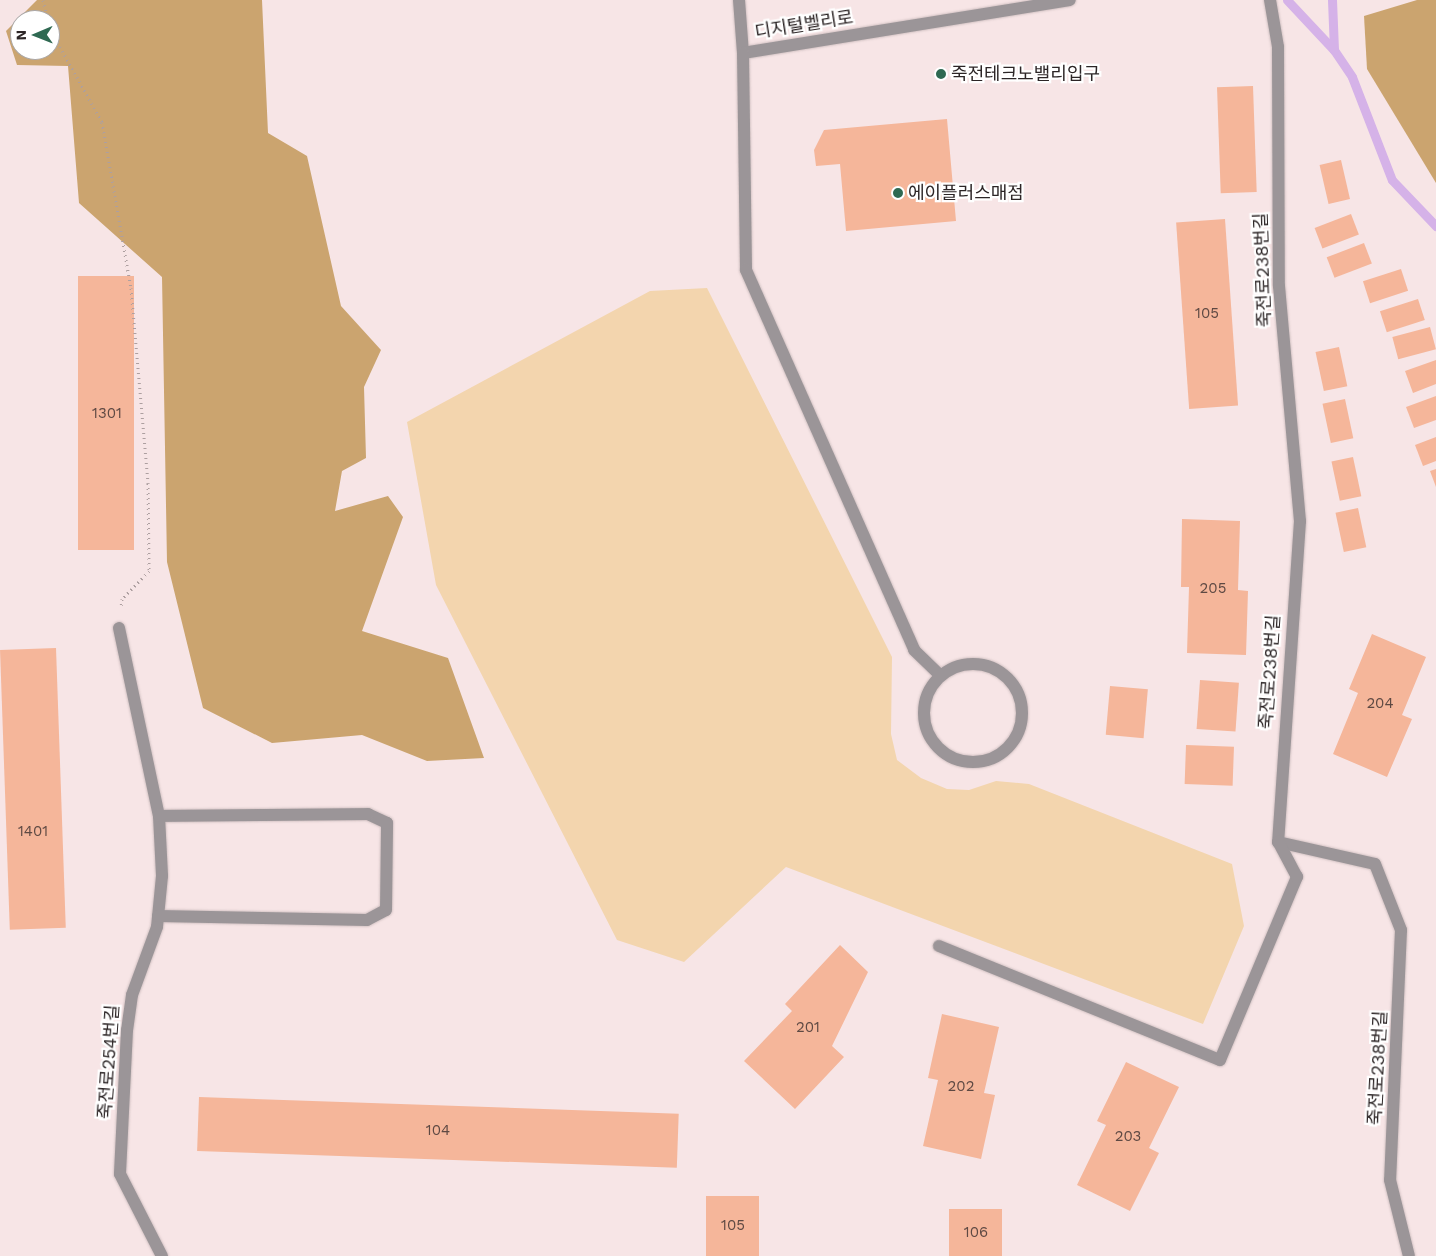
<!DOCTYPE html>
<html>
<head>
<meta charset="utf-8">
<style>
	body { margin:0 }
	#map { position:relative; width:1436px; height:1256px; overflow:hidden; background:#f7e5e6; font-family:"Work Sans","Noto Sans KR",sans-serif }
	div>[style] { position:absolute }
	.green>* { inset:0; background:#f3d5ae }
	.forest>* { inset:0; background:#cba46f }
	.stream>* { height:9px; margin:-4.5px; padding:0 4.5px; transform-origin:4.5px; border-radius:4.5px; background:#d5b2e8 }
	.building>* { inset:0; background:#f5b69a; transform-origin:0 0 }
	.path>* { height:3px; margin-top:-1.5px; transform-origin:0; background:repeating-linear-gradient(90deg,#ad9fa0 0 1px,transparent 0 5px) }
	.roads { filter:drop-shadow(0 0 1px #d2c2c3) drop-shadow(0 0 1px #d2c2c3) }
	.minor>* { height:12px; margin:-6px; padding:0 6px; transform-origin:6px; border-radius:6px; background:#9b9598 }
	.minor>.ring { margin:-6px; padding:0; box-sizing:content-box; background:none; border:12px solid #9b9598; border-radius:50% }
	.dots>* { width:14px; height:14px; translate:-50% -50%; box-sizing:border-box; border:2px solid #fff; border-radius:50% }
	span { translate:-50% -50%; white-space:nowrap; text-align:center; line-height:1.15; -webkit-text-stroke:4.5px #fff; paint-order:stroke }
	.number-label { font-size:15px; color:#5e4943 }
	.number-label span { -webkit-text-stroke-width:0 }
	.street-label { font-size:18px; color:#2c2526 }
	.poi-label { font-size:18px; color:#2c2526 }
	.left { translate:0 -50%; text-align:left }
	.north { position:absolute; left:10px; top:10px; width:50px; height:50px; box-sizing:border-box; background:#fff; border:1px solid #aba8a8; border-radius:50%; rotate:269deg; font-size:14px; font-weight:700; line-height:20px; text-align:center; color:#2c2526 }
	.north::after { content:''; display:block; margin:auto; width:18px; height:22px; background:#2f6952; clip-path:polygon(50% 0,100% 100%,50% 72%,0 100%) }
</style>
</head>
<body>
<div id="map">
	<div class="green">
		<div style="clip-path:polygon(707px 288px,892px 657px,891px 734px,897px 760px,921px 778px,947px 789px,969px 790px,996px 781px,1029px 784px,1232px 864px,1244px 926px,1203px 1024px,786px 867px,684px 962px,617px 940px,436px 585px,407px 422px,650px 291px)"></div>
	</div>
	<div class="forest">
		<div style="clip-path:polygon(evenodd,37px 0,262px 0,268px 133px,307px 156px,341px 306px,381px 350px,364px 387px,366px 458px,342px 471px,335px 511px,388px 496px,403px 517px,362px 631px,448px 658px,484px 758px,427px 761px,362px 735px,272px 743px,203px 708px,167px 562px,162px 277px,79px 203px,68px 66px,17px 65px,6px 31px,37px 0,20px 20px,50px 20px,50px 50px,20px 50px,20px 20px)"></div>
		<div style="clip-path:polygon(1417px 0,1436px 0,1436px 183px,1367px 69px,1364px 16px)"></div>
	</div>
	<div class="stream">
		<div style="left:1287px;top:0;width:69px;rotate:46.8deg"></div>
		<div style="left:1334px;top:50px;width:32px;rotate:56deg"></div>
		<div style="left:1352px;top:77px;width:110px;rotate:68.8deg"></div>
		<div style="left:1392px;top:180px;width:64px;rotate:46.3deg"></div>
		<div style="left:1332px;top:0;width:50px;rotate:87.7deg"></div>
	</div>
	<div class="building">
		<div style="left:1253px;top:86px;width:106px;height:36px;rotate:88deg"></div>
		<div style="clip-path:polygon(947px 119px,956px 221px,846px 231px,840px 164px,816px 166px,814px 150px,824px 130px)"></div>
		<div style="left:1341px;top:160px;width:40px;height:22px;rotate:77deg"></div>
		<div style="left:1351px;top:214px;width:22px;height:39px;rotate:69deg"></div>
		<div style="left:1225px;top:219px;width:187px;height:49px;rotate:86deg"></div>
		<div style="left:1364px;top:243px;width:22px;height:40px;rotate:69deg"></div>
		<div style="left:1401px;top:269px;width:23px;height:40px;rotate:72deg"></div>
		<div style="left:134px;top:276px;width:274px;height:56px;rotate:90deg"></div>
		<div style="left:1418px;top:299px;width:22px;height:40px;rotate:72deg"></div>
		<div style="left:1430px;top:327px;width:23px;height:39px;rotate:75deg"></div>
		<div style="left:1339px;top:347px;width:40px;height:24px;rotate:78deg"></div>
		<div style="clip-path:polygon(1436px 360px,1436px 384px,1413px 393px,1405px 371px)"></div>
		<div style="clip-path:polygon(1436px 396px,1436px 420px,1414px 428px,1406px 407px)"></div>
		<div style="left:1345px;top:399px;width:40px;height:23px;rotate:78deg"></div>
		<div style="clip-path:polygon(1436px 437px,1436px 461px,1423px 466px,1415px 445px)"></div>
		<div style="left:1353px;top:457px;width:40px;height:22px;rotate:78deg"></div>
		<div style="clip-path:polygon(1436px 469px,1436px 487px,1430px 471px)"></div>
		<div style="left:1358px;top:508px;width:40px;height:23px;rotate:78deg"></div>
		<div style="clip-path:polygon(1182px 519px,1240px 521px,1238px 590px,1248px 591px,1246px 655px,1187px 653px,1189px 587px,1181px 587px)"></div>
		<div style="clip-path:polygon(1372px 634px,1426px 657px,1402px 715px,1412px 719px,1387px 777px,1333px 754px,1358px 693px,1349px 689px)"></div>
		<div style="left:56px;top:648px;width:280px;height:56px;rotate:88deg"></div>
		<div style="left:1200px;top:680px;width:39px;height:49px;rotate:4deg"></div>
		<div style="left:1110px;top:686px;width:38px;height:49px;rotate:5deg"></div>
		<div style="left:1186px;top:745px;width:48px;height:39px;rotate:2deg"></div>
		<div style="clip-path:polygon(840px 945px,868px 972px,832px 1046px,844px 1057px,795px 1109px,744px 1061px,792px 1011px,785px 1004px)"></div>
		<div style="clip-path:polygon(942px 1014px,999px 1027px,984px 1093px,995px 1095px,981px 1159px,923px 1146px,938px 1080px,928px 1078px)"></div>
		<div style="clip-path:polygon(1126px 1062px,1179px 1087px,1149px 1148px,1159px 1153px,1130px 1211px,1077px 1185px,1106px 1125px,1097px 1121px)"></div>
		<div style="left:199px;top:1097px;width:480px;height:54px;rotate:2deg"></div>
		<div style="left:759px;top:1196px;width:60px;height:53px;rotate:90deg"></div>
		<div style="left:949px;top:1209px;width:53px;height:47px"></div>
	</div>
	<div class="path">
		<div style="left:43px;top:0;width:21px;rotate:76deg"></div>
		<div style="left:50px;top:29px;width:107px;rotate:60.8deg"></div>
		<div style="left:102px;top:122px;width:169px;rotate:80.1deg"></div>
		<div style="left:131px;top:288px;width:196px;rotate:85deg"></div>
		<div style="left:148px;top:483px;width:88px;rotate:89.3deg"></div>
		<div style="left:149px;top:571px;width:39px;rotate:134deg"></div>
		<div style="left:122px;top:599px;width:8px;rotate:97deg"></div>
	</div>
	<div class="roads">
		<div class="minor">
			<div style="left:739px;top:0;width:53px;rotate:85.7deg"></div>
			<div style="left:743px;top:53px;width:331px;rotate:-9.2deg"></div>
			<div style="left:1270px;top:0;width:48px;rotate:80.3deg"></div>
			<div style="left:1278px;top:47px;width:239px;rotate:89.8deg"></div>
			<div style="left:1279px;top:286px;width:236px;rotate:84.9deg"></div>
			<div style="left:1300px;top:521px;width:322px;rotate:93.9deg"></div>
			<div style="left:1278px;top:842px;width:99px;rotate:12.8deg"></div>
			<div style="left:1375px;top:864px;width:71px;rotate:68.5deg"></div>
			<div style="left:1401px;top:930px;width:250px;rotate:92.5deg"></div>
			<div style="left:1390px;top:1180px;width:78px;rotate:76deg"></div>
			<div style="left:743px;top:53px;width:217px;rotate:89.2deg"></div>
			<div style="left:746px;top:270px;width:415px;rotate:66.1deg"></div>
			<div style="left:914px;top:650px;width:37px;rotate:44deg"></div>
			<div style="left:119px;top:628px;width:192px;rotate:78deg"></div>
			<div style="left:159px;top:816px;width:60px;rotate:87.1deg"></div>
			<div style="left:162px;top:876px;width:51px;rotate:95.6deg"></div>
			<div style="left:157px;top:927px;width:72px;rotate:110.2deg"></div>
			<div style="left:132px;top:995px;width:35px;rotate:98deg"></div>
			<div style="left:127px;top:1030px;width:144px;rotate:92.8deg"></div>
			<div style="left:120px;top:1174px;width:92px;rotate:62.9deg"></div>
			<div class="ring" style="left:924px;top:664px;width:86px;height:86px"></div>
			<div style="left:158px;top:916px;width:209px;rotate:1.1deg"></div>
			<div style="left:367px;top:920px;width:21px;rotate:-28deg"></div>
			<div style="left:386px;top:910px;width:87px;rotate:-89.3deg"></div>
			<div style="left:387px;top:823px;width:21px;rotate:-155deg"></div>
			<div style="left:368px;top:814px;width:209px;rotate:179.5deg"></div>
			<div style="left:939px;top:946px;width:303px;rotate:22.1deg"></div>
			<div style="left:1220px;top:1060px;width:199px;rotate:-67.2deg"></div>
			<div style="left:1297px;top:877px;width:40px;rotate:-118deg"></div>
		</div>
	</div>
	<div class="dots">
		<div style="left:941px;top:74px;background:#2f6952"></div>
		<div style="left:898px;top:193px;background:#2f6952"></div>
	</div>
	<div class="number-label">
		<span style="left:1207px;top:314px">105</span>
		<span style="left:107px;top:414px">1301</span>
		<span style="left:1213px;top:589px">205</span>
		<span style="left:1380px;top:704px">204</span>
		<span style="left:33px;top:832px">1401</span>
		<span style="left:808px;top:1028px">201</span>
		<span style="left:961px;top:1087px">202</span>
		<span style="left:438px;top:1131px">104</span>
		<span style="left:1128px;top:1137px">203</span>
		<span style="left:733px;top:1226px">105</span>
		<span style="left:976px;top:1233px">106</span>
	</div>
	<div class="street-label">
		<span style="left:804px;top:25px;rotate:-9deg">디지털벨리로</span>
		<span style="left:1263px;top:270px;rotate:-92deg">죽전로238번길</span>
		<span style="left:1270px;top:672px;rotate:-86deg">죽전로238번길</span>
		<span style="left:109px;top:1062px;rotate:-86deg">죽전로254번길</span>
		<span style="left:1378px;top:1068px;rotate:-87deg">죽전로238번길</span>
	</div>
	<div class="poi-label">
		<span class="left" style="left:951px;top:74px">죽전테크노밸리입구</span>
		<span class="left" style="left:908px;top:193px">에이플러스매점</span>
	</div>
	<div class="north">N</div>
</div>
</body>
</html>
